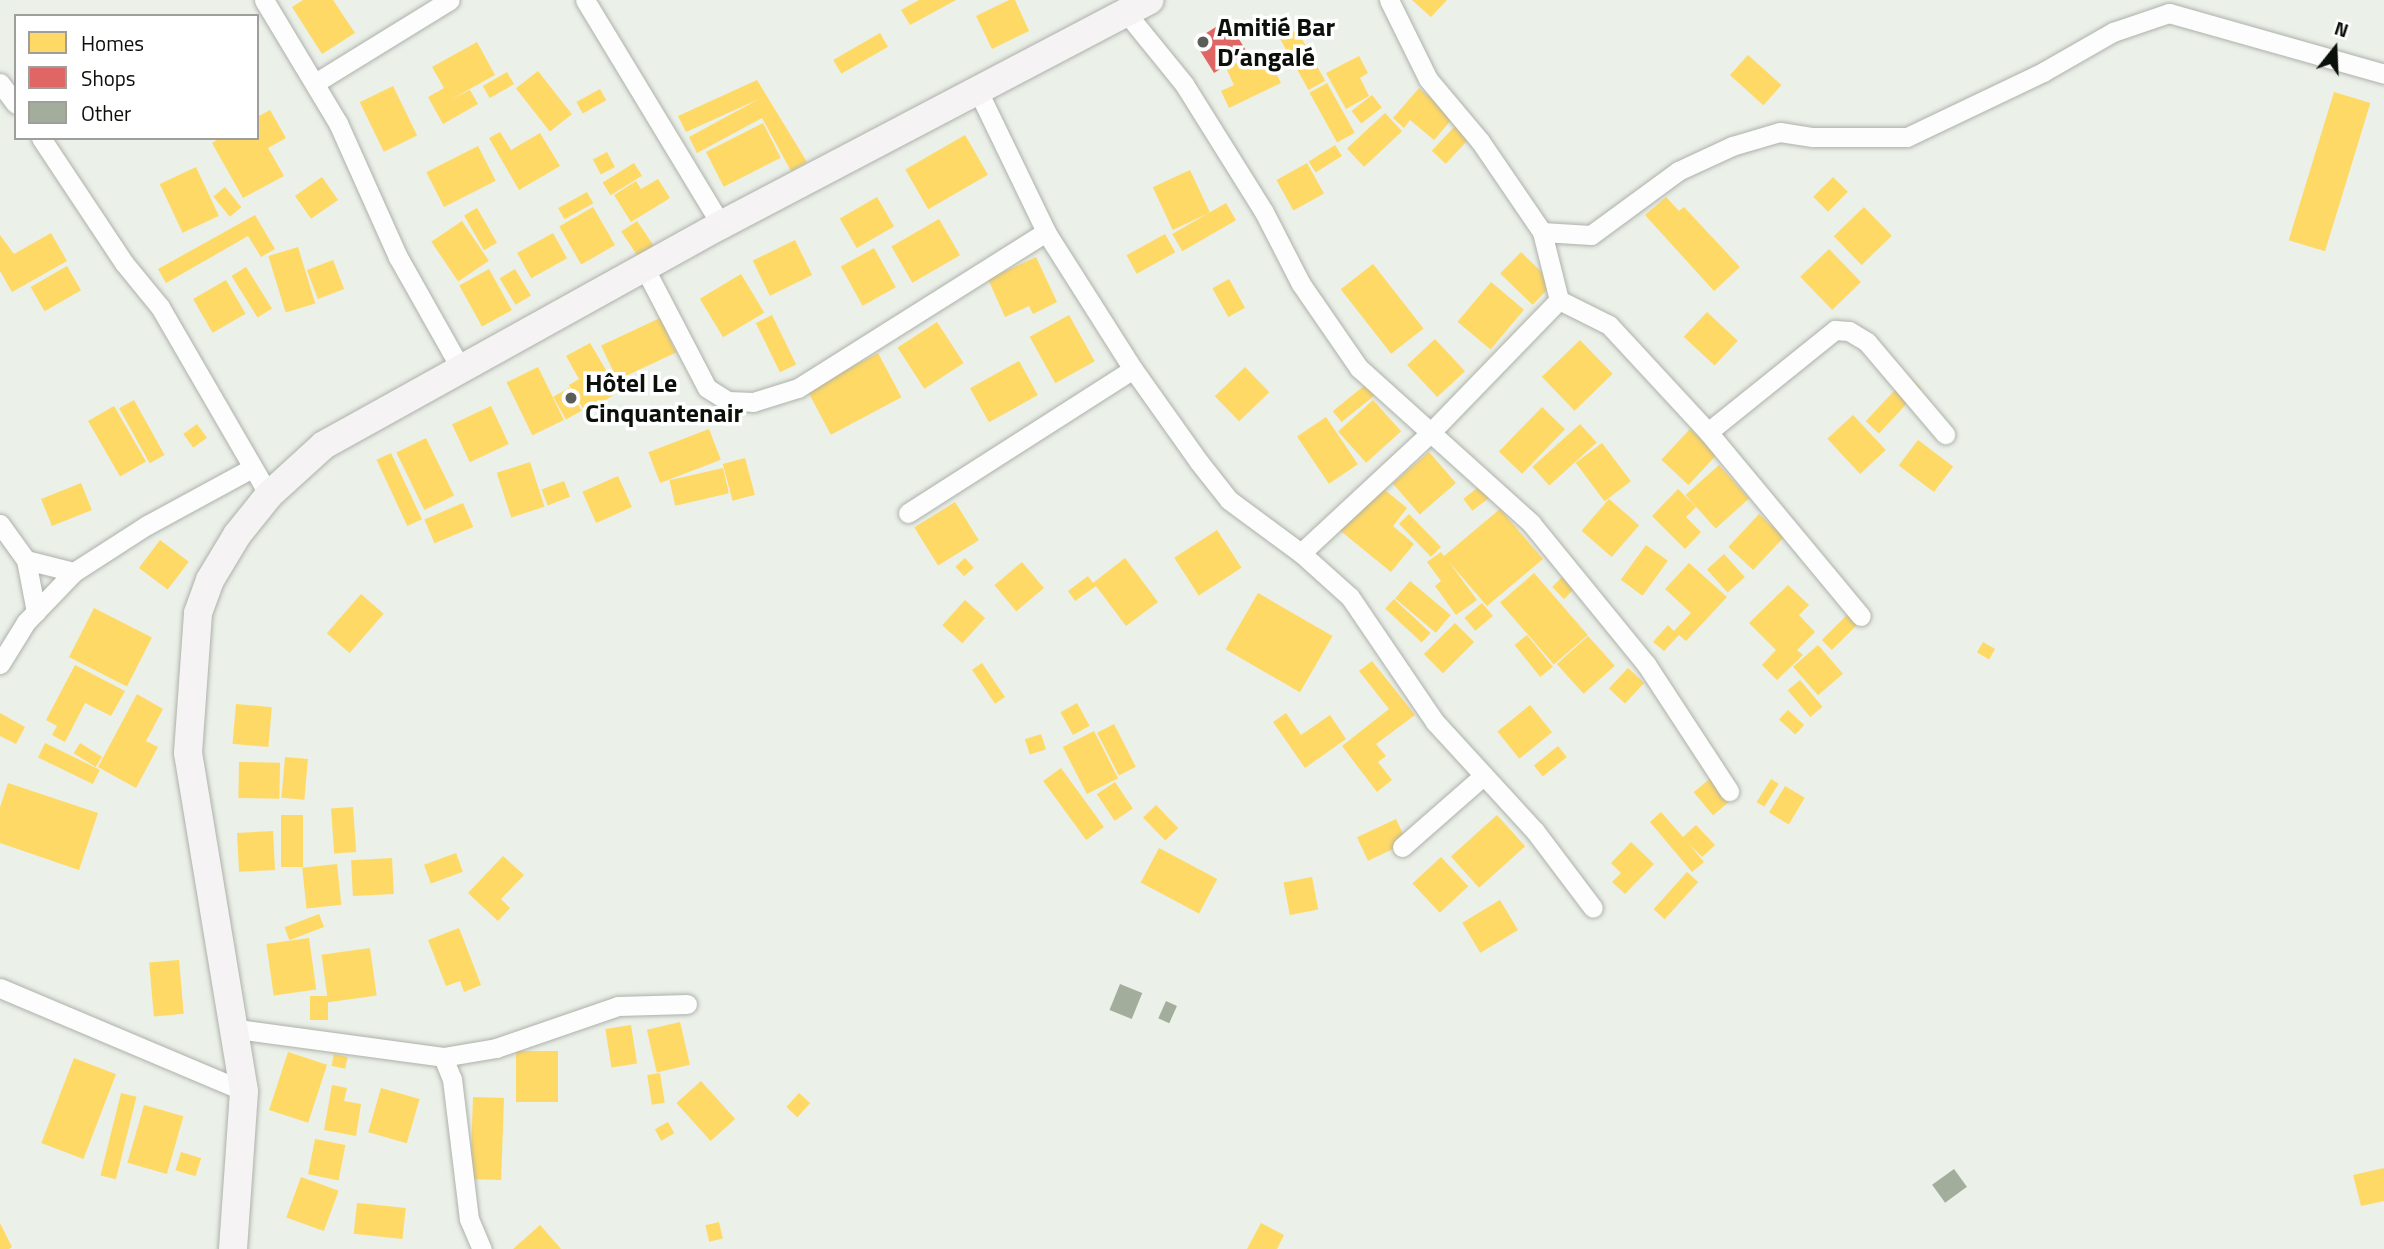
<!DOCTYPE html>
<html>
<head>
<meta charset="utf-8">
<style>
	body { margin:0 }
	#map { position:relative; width:2384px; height:1249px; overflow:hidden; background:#ebf0e8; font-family:"Titillium Web",sans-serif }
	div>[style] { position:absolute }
	.homes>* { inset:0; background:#ffd966; transform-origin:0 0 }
	.shops>* { inset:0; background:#e06666; transform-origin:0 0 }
	.building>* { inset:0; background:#a2ad9c; transform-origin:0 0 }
	.roads { filter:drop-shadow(0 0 2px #adb1ab) drop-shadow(0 0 2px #adb1ab) }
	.street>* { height:19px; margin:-9.5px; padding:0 9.5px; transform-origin:9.5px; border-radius:9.5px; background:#fcfdfc }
	.secondary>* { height:28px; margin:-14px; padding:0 14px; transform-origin:14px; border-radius:14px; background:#f5f3f3 }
	.dots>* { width:19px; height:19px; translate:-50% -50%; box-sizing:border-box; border:4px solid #fff; border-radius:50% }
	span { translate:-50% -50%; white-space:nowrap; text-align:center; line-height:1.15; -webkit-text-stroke:7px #fff; paint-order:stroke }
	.poi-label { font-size:26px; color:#0c100a; font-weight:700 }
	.left { translate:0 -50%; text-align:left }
	.legend { position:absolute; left:14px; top:14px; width:245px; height:126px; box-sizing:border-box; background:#fff; border:2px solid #9e9f9d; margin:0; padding:9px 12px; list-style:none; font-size:21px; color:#0c100a }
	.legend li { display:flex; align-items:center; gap:14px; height:35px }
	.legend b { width:35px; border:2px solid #9e9f9d }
	.north { position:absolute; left:2300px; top:14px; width:70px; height:70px; -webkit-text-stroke:5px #fff; paint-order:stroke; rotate:18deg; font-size:19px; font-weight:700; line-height:28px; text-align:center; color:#0c100a }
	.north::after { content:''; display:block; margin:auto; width:24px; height:32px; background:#0c100a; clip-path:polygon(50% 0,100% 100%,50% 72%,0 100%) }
</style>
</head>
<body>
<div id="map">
	<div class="homes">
		<div style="clip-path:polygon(303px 0,333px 0,355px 33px,322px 54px,292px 7px)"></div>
		<div style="clip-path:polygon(919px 0,956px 0,910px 25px,901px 10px)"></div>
		<div style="clip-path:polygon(1009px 0,1015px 0,1029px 31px,992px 49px,976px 16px)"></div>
		<div style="clip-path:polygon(1412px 0,1447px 0,1431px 17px)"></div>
		<div style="left:1297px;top:30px;width:58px;height:19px;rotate:61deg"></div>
		<div style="left:880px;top:33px;width:16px;height:54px;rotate:60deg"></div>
		<div style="clip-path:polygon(477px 42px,495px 75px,450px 100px,470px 90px,478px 104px,443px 124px,428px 97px,444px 88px,432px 67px)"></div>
		<div style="clip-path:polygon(1265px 50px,1281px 83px,1229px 108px,1221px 91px,1234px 85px,1226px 68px)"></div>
		<div style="left:1748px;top:55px;width:45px;height:27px;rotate:42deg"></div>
		<div style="clip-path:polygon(1359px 56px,1368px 73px,1360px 78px,1369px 96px,1346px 109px,1326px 73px)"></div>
		<div style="left:538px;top:71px;width:55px;height:28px;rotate:52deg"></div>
		<div style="left:507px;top:72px;width:14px;height:28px;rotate:60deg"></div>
		<div style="clip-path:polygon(757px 80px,807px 162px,791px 171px,762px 118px,697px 153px,689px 137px,759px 99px,686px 132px,678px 116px)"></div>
		<div style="left:1327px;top:83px;width:57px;height:20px;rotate:61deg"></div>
		<div style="left:393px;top:86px;width:55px;height:37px;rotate:64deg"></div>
		<div style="clip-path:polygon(1419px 88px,1453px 118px,1434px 140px,1410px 120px,1404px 128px,1393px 118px)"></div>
		<div style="left:600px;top:89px;width:13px;height:27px;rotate:61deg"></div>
		<div style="left:2334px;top:92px;width:38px;height:155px;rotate:17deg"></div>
		<div style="left:1372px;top:95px;width:16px;height:26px;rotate:52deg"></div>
		<div style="clip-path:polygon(270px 110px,286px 138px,268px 148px,284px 176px,243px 198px,212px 143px,220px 138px,257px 138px,257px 117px)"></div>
		<div style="left:1385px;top:113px;width:25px;height:52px;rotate:47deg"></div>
		<div style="left:763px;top:123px;width:39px;height:64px;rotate:63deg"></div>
		<div style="left:1455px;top:126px;width:19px;height:34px;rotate:43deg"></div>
		<div style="clip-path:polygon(500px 132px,511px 150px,540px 133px,560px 166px,519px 190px,489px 138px)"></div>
		<div style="left:965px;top:135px;width:46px;height:69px;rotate:60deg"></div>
		<div style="left:1335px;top:145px;width:13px;height:31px;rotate:58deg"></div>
		<div style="left:478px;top:146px;width:39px;height:58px;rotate:63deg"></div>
		<div style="left:607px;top:152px;width:17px;height:16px;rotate:62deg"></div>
		<div style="left:634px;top:163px;width:15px;height:37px;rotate:58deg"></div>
		<div style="left:1307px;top:163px;width:35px;height:35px;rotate:61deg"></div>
		<div style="left:196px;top:167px;width:54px;height:40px;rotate:65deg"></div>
		<div style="left:1190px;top:170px;width:47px;height:41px;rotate:65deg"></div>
		<div style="left:322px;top:177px;width:28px;height:33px;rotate:55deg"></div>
		<div style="left:1833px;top:177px;width:21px;height:28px;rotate:45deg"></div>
		<div style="clip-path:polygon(658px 179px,670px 198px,631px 222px,614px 195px,636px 181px,641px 189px)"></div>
		<div style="left:225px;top:187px;width:26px;height:15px;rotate:51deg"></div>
		<div style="left:587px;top:192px;width:13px;height:33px;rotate:61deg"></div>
		<div style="left:877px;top:197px;width:34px;height:43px;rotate:60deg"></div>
		<div style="clip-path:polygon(1666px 197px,1679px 211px,1684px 207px,1740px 267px,1714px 291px,1645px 215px)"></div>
		<div style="left:1226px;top:203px;width:20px;height:62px;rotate:60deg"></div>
		<div style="left:593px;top:207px;width:44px;height:39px;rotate:60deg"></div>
		<div style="left:1864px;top:207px;width:40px;height:42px;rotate:46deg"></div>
		<div style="left:477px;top:208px;width:40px;height:15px;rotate:60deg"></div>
		<div style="clip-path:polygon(255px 215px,275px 249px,261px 257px,248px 236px,166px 283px,158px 269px)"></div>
		<div style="left:939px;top:219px;width:42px;height:55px;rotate:60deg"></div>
		<div style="left:462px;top:221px;width:48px;height:37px;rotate:56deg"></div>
		<div style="left:637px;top:221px;width:30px;height:19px;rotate:56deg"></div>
		<div style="clip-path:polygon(51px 233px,67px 261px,12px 292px,0 271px,0 235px,14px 254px)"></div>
		<div style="left:553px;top:233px;width:29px;height:41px;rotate:61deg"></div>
		<div style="left:1165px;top:234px;width:21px;height:44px;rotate:61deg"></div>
		<div style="left:795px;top:240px;width:39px;height:47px;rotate:64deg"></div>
		<div style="left:298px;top:247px;width:59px;height:31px;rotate:73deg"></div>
		<div style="left:874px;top:248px;width:45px;height:38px;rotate:61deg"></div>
		<div style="left:1829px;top:249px;width:46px;height:40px;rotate:46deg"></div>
		<div style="left:1521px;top:252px;width:45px;height:30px;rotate:44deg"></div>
		<div style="clip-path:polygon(1036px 257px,1057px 302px,1033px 314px,1029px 306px,1005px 317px,988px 279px)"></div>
		<div style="left:333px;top:260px;width:31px;height:28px;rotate:69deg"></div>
		<div style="left:1373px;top:264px;width:82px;height:41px;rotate:52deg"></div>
		<div style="left:67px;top:266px;width:28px;height:42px;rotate:60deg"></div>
		<div style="left:246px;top:267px;width:49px;height:17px;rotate:58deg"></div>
		<div style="left:489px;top:269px;width:47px;height:34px;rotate:61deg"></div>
		<div style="left:515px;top:269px;width:31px;height:18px;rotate:59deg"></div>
		<div style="left:741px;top:274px;width:45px;height:48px;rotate:59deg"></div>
		<div style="left:1229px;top:279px;width:33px;height:19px;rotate:61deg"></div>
		<div style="left:226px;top:280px;width:39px;height:38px;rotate:60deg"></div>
		<div style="left:1491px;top:282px;width:43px;height:52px;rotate:40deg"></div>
		<div style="left:1707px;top:312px;width:42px;height:34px;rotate:43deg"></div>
		<div style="left:772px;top:315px;width:55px;height:18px;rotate:64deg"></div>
		<div style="left:1069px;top:315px;width:53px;height:45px;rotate:61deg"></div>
		<div style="left:660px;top:318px;width:38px;height:65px;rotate:65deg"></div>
		<div style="left:937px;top:322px;width:49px;height:47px;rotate:57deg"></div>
		<div style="left:1435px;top:339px;width:44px;height:38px;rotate:47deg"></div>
		<div style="left:1580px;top:340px;width:47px;height:53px;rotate:46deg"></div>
		<div style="clip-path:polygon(590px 343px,619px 392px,585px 412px,569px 385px,579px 379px,566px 356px)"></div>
		<div style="left:878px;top:353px;width:50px;height:80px;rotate:62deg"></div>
		<div style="left:1019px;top:361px;width:39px;height:56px;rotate:61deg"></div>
		<div style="left:538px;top:367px;width:59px;height:35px;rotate:64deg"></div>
		<div style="left:1245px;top:367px;width:35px;height:42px;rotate:46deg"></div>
		<div style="left:1908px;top:376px;width:18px;height:62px;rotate:43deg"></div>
		<div style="left:1370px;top:381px;width:14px;height:48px;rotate:51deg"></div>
		<div style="left:569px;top:388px;width:26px;height:18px;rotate:61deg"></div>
		<div style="left:134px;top:400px;width:63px;height:17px;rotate:61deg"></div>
		<div style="left:1373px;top:400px;width:42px;height:47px;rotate:48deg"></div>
		<div style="left:114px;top:406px;width:64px;height:30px;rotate:60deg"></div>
		<div style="left:491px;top:406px;width:42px;height:43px;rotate:65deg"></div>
		<div style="left:1542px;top:407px;width:32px;height:62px;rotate:44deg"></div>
		<div style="left:1853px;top:415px;width:48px;height:35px;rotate:47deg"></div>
		<div style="left:1326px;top:417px;width:57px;height:35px;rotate:56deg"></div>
		<div style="left:197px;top:424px;width:17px;height:17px;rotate:54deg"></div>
		<div style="left:1580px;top:424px;width:25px;height:64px;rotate:48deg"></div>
		<div style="left:709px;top:429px;width:33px;height:65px;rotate:69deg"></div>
		<div style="left:1690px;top:429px;width:37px;height:42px;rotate:43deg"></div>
		<div style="left:426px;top:438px;width:64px;height:33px;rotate:64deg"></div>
		<div style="left:1918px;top:440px;width:44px;height:32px;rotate:37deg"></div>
		<div style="left:1602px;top:443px;width:48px;height:33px;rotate:53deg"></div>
		<div style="left:1429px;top:452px;width:41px;height:48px;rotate:49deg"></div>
		<div style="left:391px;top:453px;width:73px;height:16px;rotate:65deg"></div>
		<div style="left:745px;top:458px;width:38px;height:23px;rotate:75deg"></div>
		<div style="left:530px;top:462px;width:47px;height:35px;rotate:72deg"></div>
		<div style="left:1719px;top:465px;width:45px;height:45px;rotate:48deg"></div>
		<div style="left:723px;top:468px;width:26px;height:55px;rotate:77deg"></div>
		<div style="left:618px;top:476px;width:34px;height:39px;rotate:66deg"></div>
		<div style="left:564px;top:481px;width:17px;height:24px;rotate:69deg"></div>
		<div style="clip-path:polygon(1375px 482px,1407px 508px,1393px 526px,1414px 544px,1391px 572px,1337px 528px)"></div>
		<div style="left:81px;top:483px;width:29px;height:43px;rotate:68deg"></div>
		<div style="left:1484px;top:483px;width:15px;height:26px;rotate:53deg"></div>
		<div style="clip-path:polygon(1678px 489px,1696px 507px,1686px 517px,1701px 532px,1685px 549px,1652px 516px)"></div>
		<div style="left:1609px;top:499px;width:40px;height:42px;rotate:41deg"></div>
		<div style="left:955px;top:502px;width:45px;height:48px;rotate:58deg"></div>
		<div style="left:463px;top:503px;width:26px;height:42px;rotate:67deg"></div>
		<div style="clip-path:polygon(1500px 509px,1543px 559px,1487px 606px,1449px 562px,1477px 600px,1456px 615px,1435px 586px,1441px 581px,1427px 562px,1441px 552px,1444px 556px)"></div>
		<div style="left:1409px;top:514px;width:46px;height:14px;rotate:46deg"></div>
		<div style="left:1759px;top:514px;width:34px;height:45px;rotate:43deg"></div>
		<div style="left:1217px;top:530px;width:45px;height:51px;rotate:57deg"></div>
		<div style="left:160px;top:540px;width:36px;height:35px;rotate:37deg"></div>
		<div style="left:1646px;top:545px;width:27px;height:43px;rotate:36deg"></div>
		<div style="left:1724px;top:554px;width:31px;height:23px;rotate:48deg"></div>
		<div style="left:965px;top:558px;width:13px;height:13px;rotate:48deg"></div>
		<div style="clip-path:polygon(1125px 558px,1158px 602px,1126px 626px,1096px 586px,1075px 601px,1068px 591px,1088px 576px,1093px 583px)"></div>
		<div style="left:1022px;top:562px;width:34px;height:36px;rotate:50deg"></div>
		<div style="clip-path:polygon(1689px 563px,1727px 597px,1686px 641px,1679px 635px,1664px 651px,1653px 642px,1668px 625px,1674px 631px,1691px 613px,1665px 589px)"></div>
		<div style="left:1534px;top:573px;width:82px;height:45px;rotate:49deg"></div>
		<div style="left:1562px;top:577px;width:17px;height:14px;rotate:45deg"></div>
		<div style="left:1410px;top:581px;width:53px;height:23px;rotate:40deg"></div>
		<div style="clip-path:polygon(1788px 585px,1809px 605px,1799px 615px,1815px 632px,1797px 650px,1803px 655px,1777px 680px,1762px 665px,1776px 650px,1749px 623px)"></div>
		<div style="left:1258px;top:593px;width:86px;height:65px;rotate:30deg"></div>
		<div style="left:361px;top:594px;width:30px;height:52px;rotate:41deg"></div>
		<div style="left:1394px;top:599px;width:50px;height:13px;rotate:43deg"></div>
		<div style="left:965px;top:600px;width:27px;height:34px;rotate:42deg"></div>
		<div style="left:1482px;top:603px;width:17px;height:23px;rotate:50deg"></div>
		<div style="left:94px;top:608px;width:65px;height:55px;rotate:27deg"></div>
		<div style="left:1853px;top:609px;width:14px;height:44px;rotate:45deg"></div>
		<div style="left:1455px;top:623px;width:27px;height:44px;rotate:45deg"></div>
		<div style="left:1527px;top:635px;width:41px;height:16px;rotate:51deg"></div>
		<div style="left:1588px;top:636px;width:40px;height:42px;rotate:48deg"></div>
		<div style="left:1983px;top:642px;width:14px;height:12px;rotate:30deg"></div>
		<div style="left:1818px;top:645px;width:38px;height:33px;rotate:49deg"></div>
		<div style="clip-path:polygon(1372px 661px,1415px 715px,1376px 744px,1386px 756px,1378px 762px,1392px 780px,1377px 792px,1342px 746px,1389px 709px,1359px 671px)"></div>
		<div style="left:982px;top:663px;width:41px;height:12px;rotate:56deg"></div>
		<div style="clip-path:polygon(75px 665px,125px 691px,111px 716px,85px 703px,65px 742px,52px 735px,57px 726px,46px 720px)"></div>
		<div style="left:1628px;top:668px;width:22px;height:28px;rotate:43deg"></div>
		<div style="left:1800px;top:680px;width:35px;height:16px;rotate:50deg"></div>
		<div style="clip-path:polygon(137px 694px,163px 709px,146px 741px,158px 747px,136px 788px,98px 767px)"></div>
		<div style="left:1077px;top:703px;width:26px;height:19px;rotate:61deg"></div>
		<div style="left:236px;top:704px;width:36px;height:40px;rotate:5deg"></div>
		<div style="left:1530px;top:705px;width:35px;height:42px;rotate:51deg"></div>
		<div style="left:1788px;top:710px;width:22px;height:13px;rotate:43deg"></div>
		<div style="clip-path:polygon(0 713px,25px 727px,16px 744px,0 736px)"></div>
		<div style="clip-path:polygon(1286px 713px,1301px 735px,1330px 715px,1346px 739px,1305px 768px,1273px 722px)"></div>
		<div style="left:1114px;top:724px;width:48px;height:19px;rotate:63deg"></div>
		<div style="left:1094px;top:731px;width:53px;height:35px;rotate:63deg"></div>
		<div style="left:1041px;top:734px;width:16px;height:17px;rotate:72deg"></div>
		<div style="left:45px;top:743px;width:61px;height:16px;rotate:26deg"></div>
		<div style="left:80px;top:743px;width:26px;height:12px;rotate:32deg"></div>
		<div style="left:1558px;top:746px;width:14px;height:31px;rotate:51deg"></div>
		<div style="left:285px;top:757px;width:23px;height:41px;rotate:5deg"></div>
		<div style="left:239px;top:762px;width:41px;height:36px;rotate:1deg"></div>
		<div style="left:1061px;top:768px;width:73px;height:22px;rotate:54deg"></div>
		<div style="left:1719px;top:771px;width:30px;height:33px;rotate:50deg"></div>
		<div style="left:1771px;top:779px;width:9px;height:27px;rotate:32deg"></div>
		<div style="left:1115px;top:782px;width:32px;height:22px;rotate:56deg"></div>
		<div style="clip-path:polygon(8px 783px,98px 813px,79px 870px,0 843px,0 807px)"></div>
		<div style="left:1785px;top:786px;width:23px;height:31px;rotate:31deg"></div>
		<div style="left:1156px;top:805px;width:32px;height:18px;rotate:46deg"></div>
		<div style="left:353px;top:807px;width:45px;height:22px;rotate:86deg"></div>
		<div style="clip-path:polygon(1661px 812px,1683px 837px,1696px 825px,1715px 845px,1702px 857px,1688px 843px,1704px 862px,1692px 872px,1650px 822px)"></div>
		<div style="left:281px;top:815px;width:22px;height:52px"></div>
		<div style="left:1497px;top:815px;width:42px;height:62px;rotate:48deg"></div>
		<div style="left:1396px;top:819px;width:26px;height:43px;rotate:65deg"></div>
		<div style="left:273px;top:831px;width:39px;height:36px;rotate:87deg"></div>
		<div style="clip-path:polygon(1631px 842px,1654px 864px,1625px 894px,1612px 882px,1621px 873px,1611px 863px)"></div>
		<div style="left:1159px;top:848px;width:66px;height:39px;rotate:28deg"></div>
		<div style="left:456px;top:853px;width:20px;height:34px;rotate:70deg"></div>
		<div style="clip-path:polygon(503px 856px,524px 875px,501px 899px,510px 908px,498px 921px,468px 893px)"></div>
		<div style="left:1441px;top:857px;width:40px;height:39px;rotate:47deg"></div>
		<div style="left:392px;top:858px;width:36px;height:41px;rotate:87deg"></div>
		<div style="left:337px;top:864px;width:41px;height:35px;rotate:84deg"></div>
		<div style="left:1687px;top:872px;width:15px;height:50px;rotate:42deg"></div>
		<div style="left:1312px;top:877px;width:33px;height:29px;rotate:79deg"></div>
		<div style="left:1500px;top:900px;width:35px;height:44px;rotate:59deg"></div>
		<div style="left:319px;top:914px;width:14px;height:37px;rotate:69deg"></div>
		<div style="clip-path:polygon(459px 928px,481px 985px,464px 992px,460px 981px,446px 986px,428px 940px)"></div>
		<div style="left:309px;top:938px;width:52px;height:43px;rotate:82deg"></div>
		<div style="left:370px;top:948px;width:48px;height:49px;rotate:82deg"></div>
		<div style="left:179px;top:960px;width:54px;height:30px;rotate:85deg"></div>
		<div style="left:310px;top:996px;width:18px;height:24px"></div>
		<div style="left:680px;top:1022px;width:44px;height:34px;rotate:77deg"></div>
		<div style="left:631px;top:1025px;width:39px;height:26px;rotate:81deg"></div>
		<div style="left:516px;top:1051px;width:42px;height:51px"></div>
		<div style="left:288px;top:1052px;width:41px;height:61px;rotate:18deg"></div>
		<div style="left:334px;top:1054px;width:14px;height:12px;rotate:12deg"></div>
		<div style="left:74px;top:1058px;width:45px;height:91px;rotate:21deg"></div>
		<div style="left:660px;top:1073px;width:30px;height:13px;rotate:81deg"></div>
		<div style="left:701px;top:1081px;width:51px;height:33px;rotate:48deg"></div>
		<div style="clip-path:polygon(332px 1085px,347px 1088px,344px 1101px,361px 1104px,356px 1136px,324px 1130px)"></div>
		<div style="left:381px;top:1088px;width:40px;height:46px;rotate:16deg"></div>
		<div style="left:121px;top:1093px;width:16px;height:85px;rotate:14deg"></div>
		<div style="left:799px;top:1093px;width:15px;height:19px;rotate:42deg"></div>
		<div style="left:473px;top:1097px;width:31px;height:82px;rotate:2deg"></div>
		<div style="left:144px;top:1105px;width:41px;height:60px;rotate:16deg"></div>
		<div style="left:668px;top:1122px;width:13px;height:15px;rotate:61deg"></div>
		<div style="left:315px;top:1139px;width:31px;height:36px;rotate:11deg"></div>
		<div style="left:181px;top:1152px;width:21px;height:19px;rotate:17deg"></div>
		<div style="clip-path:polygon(2384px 1168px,2384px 1201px,2361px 1206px,2353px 1175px)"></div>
		<div style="left:301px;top:1177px;width:40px;height:43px;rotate:20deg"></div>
		<div style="left:357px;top:1203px;width:49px;height:31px;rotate:6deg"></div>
		<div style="left:719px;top:1222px;width:17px;height:14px;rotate:77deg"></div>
		<div style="clip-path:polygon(0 1223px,12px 1247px,9px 1249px,0 1249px)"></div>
		<div style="clip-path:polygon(1261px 1223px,1284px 1235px,1277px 1249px,1247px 1249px)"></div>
		<div style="clip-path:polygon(540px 1225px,561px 1249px,513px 1249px)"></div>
	</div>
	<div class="shops">
		<div style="left:1227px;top:20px;width:38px;height:39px;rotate:58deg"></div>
	</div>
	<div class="building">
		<div style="left:1120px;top:984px;width:24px;height:28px;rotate:22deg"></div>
		<div style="left:1166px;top:1001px;width:12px;height:19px;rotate:24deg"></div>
		<div style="left:1954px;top:1169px;width:22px;height:27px;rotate:54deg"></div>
	</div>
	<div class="roads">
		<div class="street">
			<div style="left:264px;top:0;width:144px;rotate:59deg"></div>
			<div style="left:338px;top:123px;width:147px;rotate:65.9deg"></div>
			<div style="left:398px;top:257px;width:126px;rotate:60.6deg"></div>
			<div style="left:585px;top:0;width:263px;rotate:58.8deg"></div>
			<div style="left:1389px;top:0;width:88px;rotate:63.7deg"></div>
			<div style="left:1428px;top:79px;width:81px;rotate:50deg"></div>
			<div style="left:1480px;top:141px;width:110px;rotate:55.7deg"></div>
			<div style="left:1542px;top:232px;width:70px;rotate:76deg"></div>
			<div style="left:1559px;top:300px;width:56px;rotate:26.6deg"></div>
			<div style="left:1609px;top:325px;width:146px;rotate:47.2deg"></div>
			<div style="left:1708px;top:432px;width:239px;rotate:50.3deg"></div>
			<div style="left:1128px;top:15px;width:89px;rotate:50.9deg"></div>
			<div style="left:1184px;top:84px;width:151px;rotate:58deg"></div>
			<div style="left:1264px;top:212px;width:81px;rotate:62.8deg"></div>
			<div style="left:1301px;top:284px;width:102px;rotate:55.4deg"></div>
			<div style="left:1359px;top:368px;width:232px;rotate:42deg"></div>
			<div style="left:1531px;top:523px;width:182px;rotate:50.8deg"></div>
			<div style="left:1646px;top:664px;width:152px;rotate:56.8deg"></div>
			<div style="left:0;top:83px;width:26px;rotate:53deg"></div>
			<div style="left:315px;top:83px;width:158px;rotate:-31.6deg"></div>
			<div style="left:977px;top:89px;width:159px;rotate:64.2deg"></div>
			<div style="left:1046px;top:232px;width:162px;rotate:57.6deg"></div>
			<div style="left:1133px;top:369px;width:114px;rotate:54.6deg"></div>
			<div style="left:1199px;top:462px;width:48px;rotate:51.7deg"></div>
			<div style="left:1229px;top:500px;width:89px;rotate:36.4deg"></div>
			<div style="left:1301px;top:553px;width:66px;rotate:41.9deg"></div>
			<div style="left:1350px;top:597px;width:151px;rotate:55.8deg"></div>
			<div style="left:1435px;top:722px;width:148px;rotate:47.5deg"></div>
			<div style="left:1535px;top:831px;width:96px;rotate:53deg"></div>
			<div style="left:41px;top:138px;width:150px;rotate:56.4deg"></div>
			<div style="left:124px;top:263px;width:57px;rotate:50.7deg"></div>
			<div style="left:160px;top:307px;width:217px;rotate:59.9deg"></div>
			<div style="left:1542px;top:232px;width:49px;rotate:3.5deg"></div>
			<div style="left:1591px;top:235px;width:108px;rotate:-36.3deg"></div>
			<div style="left:1678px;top:171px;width:60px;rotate:-24.8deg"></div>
			<div style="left:1732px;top:146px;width:50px;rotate:-16.3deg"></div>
			<div style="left:1780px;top:132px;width:33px;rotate:9deg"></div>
			<div style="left:1813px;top:137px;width:94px"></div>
			<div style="left:1907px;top:137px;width:151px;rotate:-25.5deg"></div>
			<div style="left:2043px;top:72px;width:81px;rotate:-29.7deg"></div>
			<div style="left:2113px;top:32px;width:59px;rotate:-18.7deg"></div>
			<div style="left:2169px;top:13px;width:223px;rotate:15.8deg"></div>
			<div style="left:644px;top:267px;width:136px;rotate:62.5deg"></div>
			<div style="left:707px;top:388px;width:25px;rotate:32deg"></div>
			<div style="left:728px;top:401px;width:25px;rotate:2deg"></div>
			<div style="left:753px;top:402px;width:47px;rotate:-17.3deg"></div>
			<div style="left:798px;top:388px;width:293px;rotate:-32.2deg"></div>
			<div style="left:1708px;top:432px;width:163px;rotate:-38.8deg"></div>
			<div style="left:1835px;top:330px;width:14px;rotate:4deg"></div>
			<div style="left:1849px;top:331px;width:21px;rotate:31deg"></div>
			<div style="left:1867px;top:342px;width:121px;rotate:49.7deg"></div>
			<div style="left:908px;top:513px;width:267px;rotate:-32.6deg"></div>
			<div style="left:0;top:524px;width:44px;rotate:54.2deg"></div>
			<div style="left:26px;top:560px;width:49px;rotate:14deg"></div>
			<div style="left:1301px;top:553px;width:175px;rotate:-42.9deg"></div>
			<div style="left:1429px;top:434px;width:187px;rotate:-45.9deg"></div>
			<div style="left:26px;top:560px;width:53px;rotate:79.1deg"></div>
			<div style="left:0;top:664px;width:49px;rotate:-58.2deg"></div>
			<div style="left:26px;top:622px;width:69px;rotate:-46.2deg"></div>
			<div style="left:74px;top:572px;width:87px;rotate:-32.8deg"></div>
			<div style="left:147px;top:525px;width:117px;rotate:-28.5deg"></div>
			<div style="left:1402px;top:847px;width:106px;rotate:-41.2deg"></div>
			<div style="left:0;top:988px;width:265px;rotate:22.9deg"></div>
			<div style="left:237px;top:1029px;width:208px;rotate:7.7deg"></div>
			<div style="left:443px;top:1057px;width:54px;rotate:-9.6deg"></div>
			<div style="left:496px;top:1048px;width:129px;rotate:-19deg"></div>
			<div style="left:618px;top:1006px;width:69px;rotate:-1.7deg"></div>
			<div style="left:443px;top:1057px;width:24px;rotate:68deg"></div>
			<div style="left:452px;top:1079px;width:141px;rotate:83.1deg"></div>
			<div style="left:469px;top:1219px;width:33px;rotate:67deg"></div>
		</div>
		<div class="secondary">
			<div style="left:233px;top:1249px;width:158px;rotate:-86deg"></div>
			<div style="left:244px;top:1091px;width:343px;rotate:-99.4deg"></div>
			<div style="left:188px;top:753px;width:140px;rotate:-85.9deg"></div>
			<div style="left:198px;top:613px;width:35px;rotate:-70deg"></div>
			<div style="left:210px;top:580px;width:52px;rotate:-59deg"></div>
			<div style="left:237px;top:535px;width:51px;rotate:-51.3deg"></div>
			<div style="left:269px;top:495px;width:74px;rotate:-42.3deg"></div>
			<div style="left:324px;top:445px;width:454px;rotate:-29deg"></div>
			<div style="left:721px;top:225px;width:484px;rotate:-27.7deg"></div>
		</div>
	</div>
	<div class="dots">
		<div style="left:1203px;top:42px;background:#5a5e58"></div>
		<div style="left:571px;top:398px;background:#5a5e58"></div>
	</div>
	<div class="poi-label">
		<span class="left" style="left:1217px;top:42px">Amitié Bar<br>D’angalé</span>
		<span class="left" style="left:585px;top:398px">Hôtel Le<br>Cinquantenair</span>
	</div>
	<ul class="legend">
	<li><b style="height:19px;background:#ffd966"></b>Homes</li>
	<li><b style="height:19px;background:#e06666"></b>Shops</li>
	<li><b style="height:19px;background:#a2ad9c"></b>Other</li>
	</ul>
	<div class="north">N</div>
</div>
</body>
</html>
